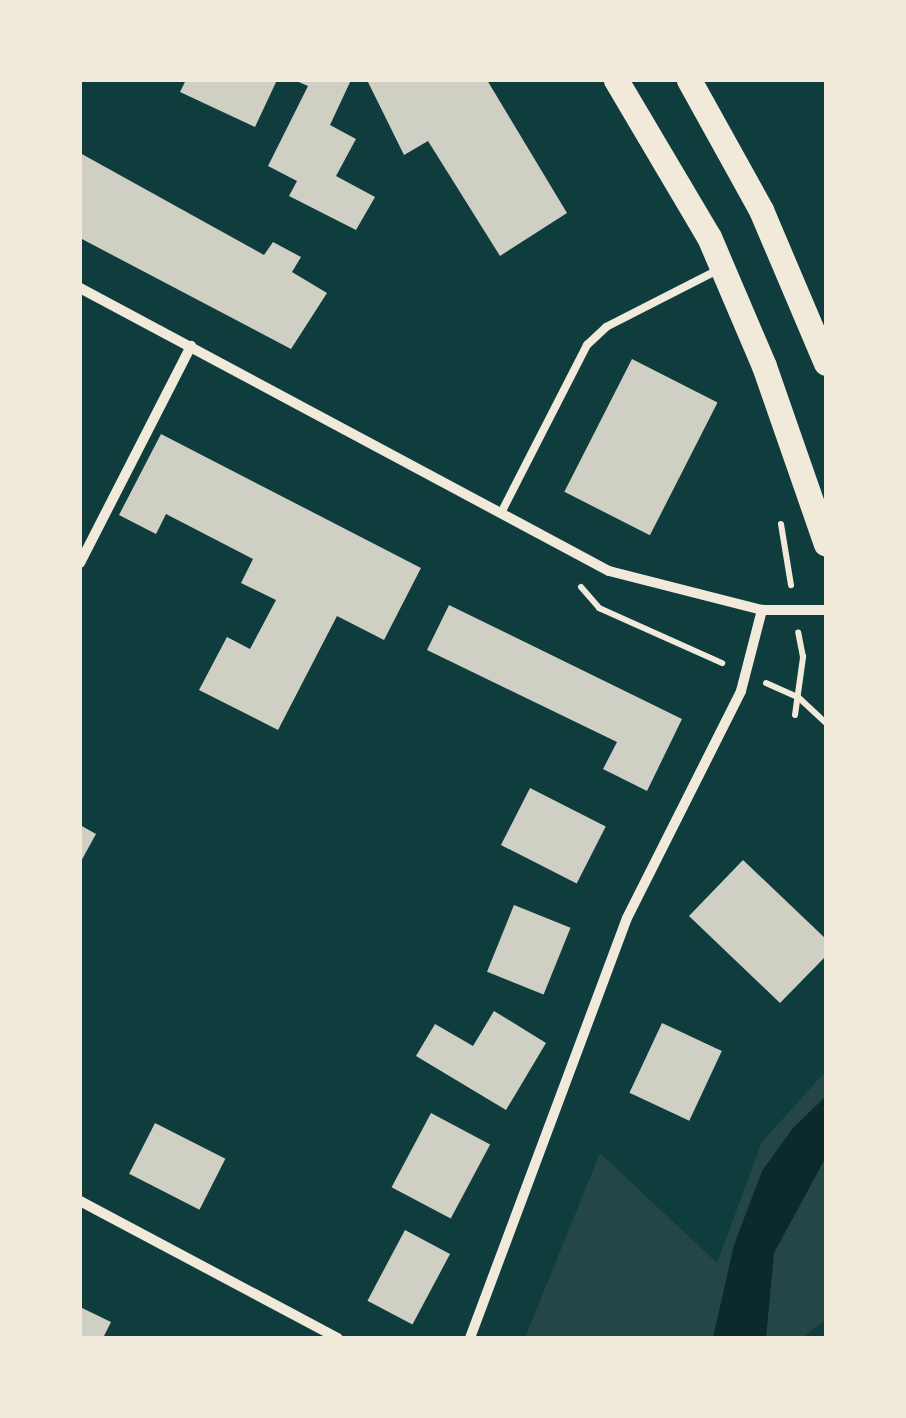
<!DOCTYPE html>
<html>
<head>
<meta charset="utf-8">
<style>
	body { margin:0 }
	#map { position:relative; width:906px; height:1418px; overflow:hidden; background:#0f3d3e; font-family:"DM Sans",sans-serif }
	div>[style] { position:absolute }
	.green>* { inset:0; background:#244646 }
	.water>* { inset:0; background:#0a2a2b }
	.building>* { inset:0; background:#cfcfc3; transform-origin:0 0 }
	.path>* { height:6px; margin:-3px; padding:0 3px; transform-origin:3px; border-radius:3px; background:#f1e9da }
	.service>* { height:8px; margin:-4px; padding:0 4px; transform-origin:4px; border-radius:4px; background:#f1e9da }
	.minor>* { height:10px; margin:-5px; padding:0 5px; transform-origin:5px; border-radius:5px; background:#f1e9da }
	.primary>* { height:25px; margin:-12.5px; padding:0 12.5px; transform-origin:12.5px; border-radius:12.5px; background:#f1e9da }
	span { translate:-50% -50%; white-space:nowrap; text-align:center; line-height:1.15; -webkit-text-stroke:9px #f1e9da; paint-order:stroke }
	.frame { position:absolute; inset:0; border:82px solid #f1e9da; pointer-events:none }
</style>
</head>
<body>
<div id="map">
	<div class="green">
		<div style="clip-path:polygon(826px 1071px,826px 1319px,802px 1338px,525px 1338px,600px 1153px,717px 1263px,762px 1142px)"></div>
	</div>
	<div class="water">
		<div style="clip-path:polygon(826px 1096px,826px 1157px,774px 1253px,766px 1338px,713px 1338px,734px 1245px,762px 1171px,793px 1128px)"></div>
	</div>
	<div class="building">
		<div style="clip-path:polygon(186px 80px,277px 80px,255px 127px,180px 92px)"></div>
		<div style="clip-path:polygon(294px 80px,351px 80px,330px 125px,356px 139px,336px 176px,375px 197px,356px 230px,289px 196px,297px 181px,268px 166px,308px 86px)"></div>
		<div style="clip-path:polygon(367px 80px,487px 80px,567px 213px,500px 256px,428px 141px,404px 155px)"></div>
		<div style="clip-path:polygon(80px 153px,264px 255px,273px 242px,301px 257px,292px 272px,327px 293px,291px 349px,80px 238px)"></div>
		<div style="left:632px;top:359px;width:96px;height:149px;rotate:27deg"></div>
		<div style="clip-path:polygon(161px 434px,421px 568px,384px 640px,337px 616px,278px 730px,199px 690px,227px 637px,250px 649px,276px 600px,241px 583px,253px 559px,166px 514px,156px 534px,119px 515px)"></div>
		<div style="clip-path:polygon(449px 605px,682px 719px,647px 791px,603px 769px,617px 742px,427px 650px)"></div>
		<div style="left:530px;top:788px;width:85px;height:64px;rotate:27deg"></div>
		<div style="clip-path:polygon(80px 825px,96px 834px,80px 863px)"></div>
		<div style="clip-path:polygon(743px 860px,826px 939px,826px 956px,780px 1003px,689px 916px)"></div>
		<div style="left:514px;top:905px;width:61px;height:72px;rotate:22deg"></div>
		<div style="clip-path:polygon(494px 1011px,546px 1043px,506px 1110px,416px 1056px,435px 1024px,473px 1046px)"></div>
		<div style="left:662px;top:1023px;width:66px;height:77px;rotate:25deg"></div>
		<div style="left:431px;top:1113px;width:67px;height:84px;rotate:28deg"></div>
		<div style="left:155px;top:1123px;width:79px;height:57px;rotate:27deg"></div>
		<div style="left:405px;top:1230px;width:51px;height:80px;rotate:28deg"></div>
		<div style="clip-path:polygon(80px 1307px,111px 1322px,103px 1338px,80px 1338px)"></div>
	</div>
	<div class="path">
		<div style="left:781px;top:524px;width:62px;rotate:80.7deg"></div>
		<div style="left:581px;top:587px;width:28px;rotate:49deg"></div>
		<div style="left:599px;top:608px;width:135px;rotate:24.1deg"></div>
		<div style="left:766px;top:683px;width:35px;rotate:24deg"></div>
		<div style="left:798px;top:697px;width:38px;rotate:43deg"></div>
		<div style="left:795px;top:715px;width:59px;rotate:-82.1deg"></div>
		<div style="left:803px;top:657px;width:25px;rotate:-101deg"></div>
	</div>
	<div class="service">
		<div style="left:501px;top:513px;width:189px;rotate:-62.9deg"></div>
		<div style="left:587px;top:345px;width:26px;rotate:-43deg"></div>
		<div style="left:606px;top:327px;width:126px;rotate:-27deg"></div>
	</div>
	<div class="minor">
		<div style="left:80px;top:288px;width:600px;rotate:28.15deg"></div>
		<div style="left:609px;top:571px;width:158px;rotate:14.3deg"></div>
		<div style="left:762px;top:610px;width:64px"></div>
		<div style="left:80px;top:563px;width:244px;rotate:-62.9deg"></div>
		<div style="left:80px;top:1201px;width:292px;rotate:28deg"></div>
		<div style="left:470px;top:1338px;width:448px;rotate:-69.5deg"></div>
		<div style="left:627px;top:918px;width:254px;rotate:-63.3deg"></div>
		<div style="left:741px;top:691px;width:84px;rotate:-75.5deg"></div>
	</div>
	<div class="primary">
		<div style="left:616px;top:80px;width:182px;rotate:59.4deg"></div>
		<div style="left:709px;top:237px;width:140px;rotate:66.9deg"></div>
		<div style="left:764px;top:366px;width:188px;rotate:70.8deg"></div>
		<div style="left:689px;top:80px;width:149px;rotate:61deg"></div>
		<div style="left:761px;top:210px;width:166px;rotate:67deg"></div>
	</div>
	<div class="frame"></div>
</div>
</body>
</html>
